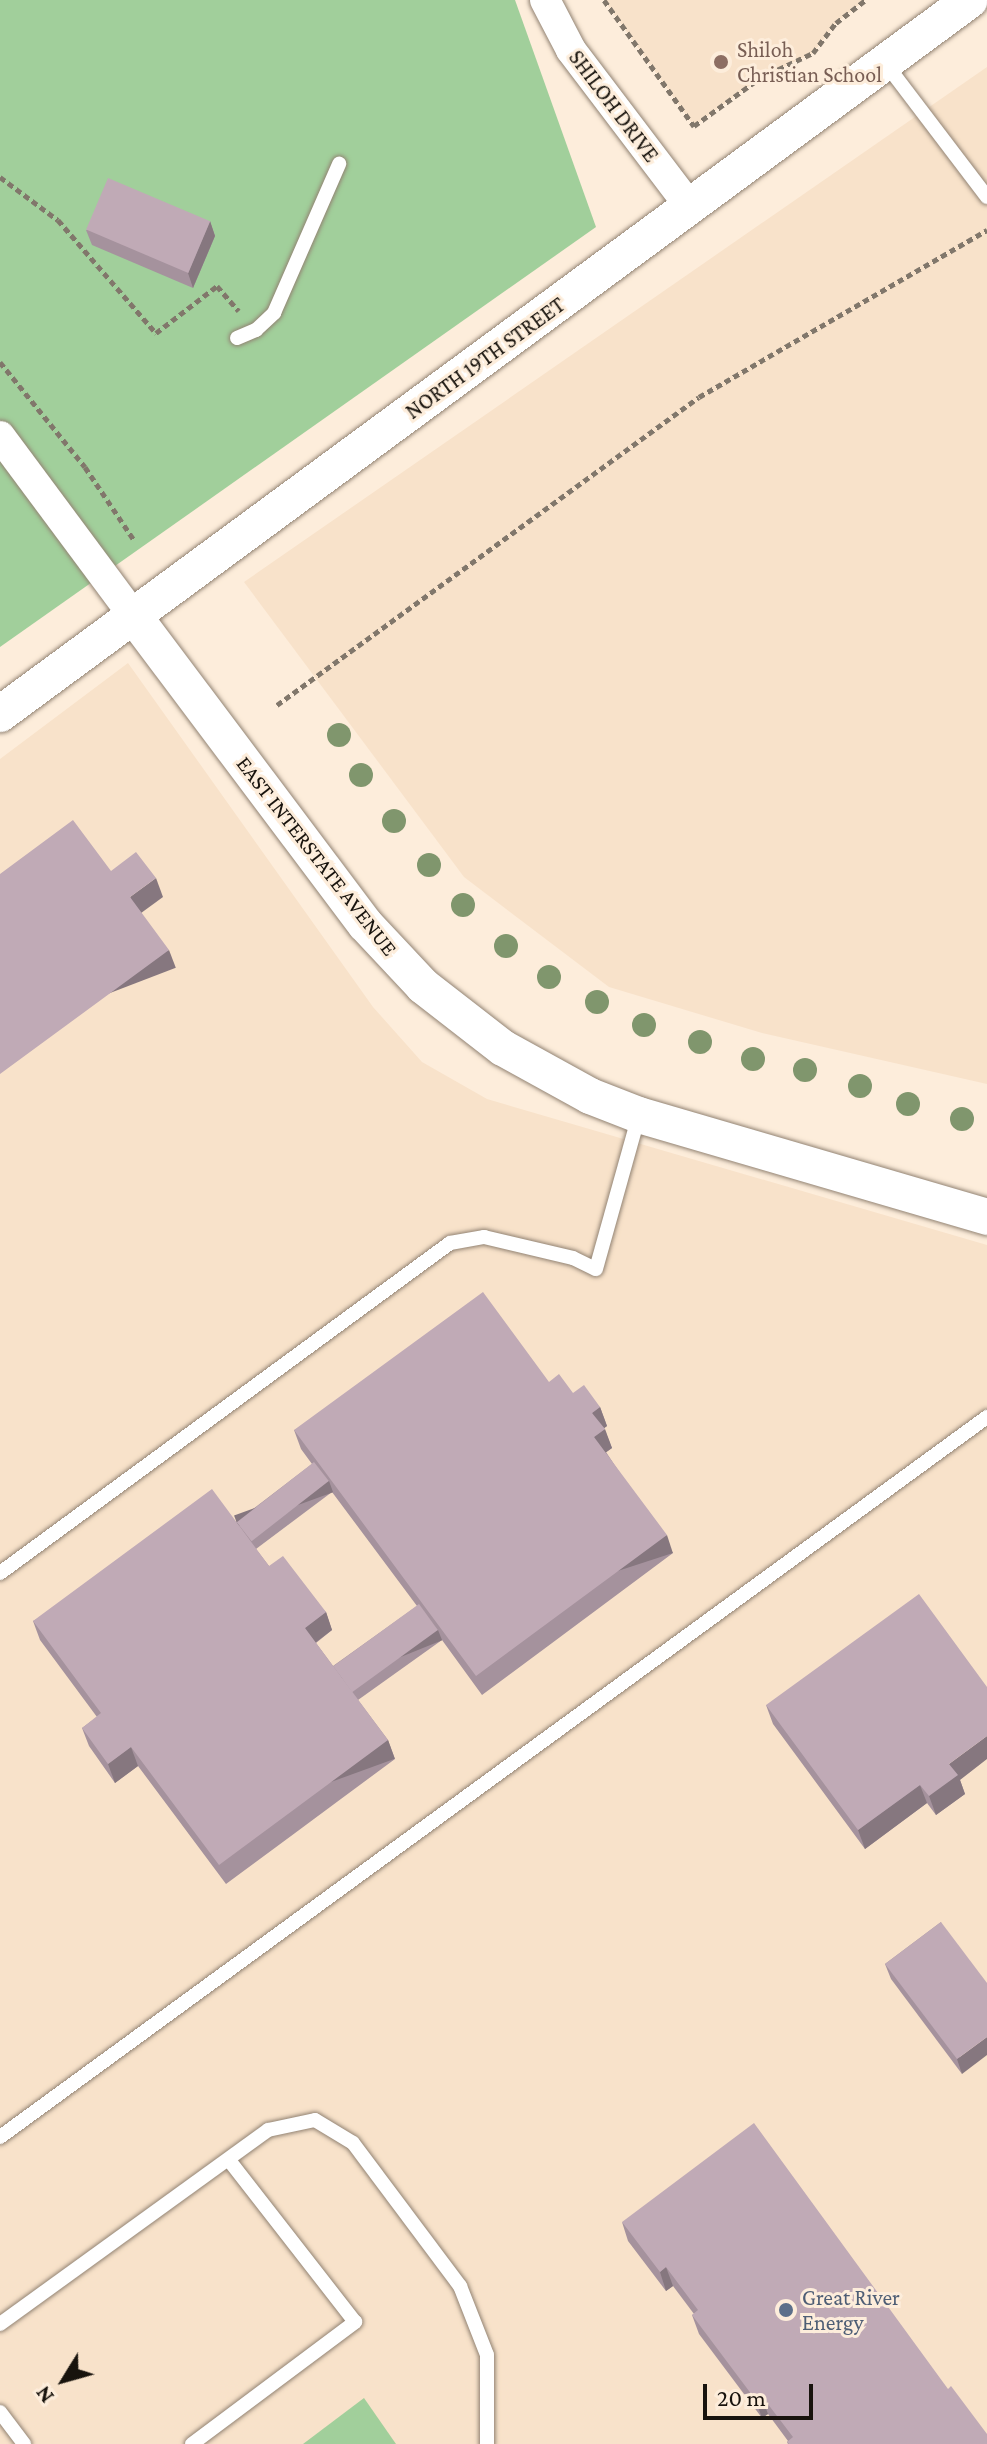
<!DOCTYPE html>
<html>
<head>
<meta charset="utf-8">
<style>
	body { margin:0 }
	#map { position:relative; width:987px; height:2444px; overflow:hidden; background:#fdeddb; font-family:"Crimson Pro",serif }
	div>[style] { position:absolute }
	.built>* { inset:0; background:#f8e2ca }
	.green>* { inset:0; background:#a1cf9b }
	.path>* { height:5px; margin-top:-2.5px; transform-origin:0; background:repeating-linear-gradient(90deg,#81776b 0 6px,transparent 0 10px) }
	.roads { filter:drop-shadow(0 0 2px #928373) drop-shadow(0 0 2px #928373) }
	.service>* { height:14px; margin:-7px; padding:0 7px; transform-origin:7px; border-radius:7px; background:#fff }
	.minor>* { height:30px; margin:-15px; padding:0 15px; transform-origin:15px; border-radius:15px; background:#fff }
	.tertiary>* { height:36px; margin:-18px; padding:0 18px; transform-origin:18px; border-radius:18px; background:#fff }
	.trees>* { width:24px; height:24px; margin:-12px; border-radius:50%; background:#80966d }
	.wall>* { inset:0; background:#a5929d }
	.shaded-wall>* { inset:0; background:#86777f; transform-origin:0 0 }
	.building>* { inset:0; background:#c0aab6; transform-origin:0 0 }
	.dots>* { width:22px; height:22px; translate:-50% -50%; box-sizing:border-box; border:4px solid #fdeddb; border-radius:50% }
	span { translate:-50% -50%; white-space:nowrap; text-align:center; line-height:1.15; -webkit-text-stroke:6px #fdeddb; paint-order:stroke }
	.education-label { font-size:22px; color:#785e54 }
	.left { translate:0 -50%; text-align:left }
	.street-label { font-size:22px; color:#18130d }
	.service-label { font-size:22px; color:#4e5e75 }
	.north { position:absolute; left:24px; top:2340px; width:80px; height:80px; -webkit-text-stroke:6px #fdeddb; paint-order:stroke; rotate:233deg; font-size:22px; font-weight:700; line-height:32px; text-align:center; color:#18130d }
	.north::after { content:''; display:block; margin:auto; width:28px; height:36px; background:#18130d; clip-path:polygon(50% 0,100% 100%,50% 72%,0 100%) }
	.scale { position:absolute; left:703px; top:2384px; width:110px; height:36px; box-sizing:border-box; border:4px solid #18130d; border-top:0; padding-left:10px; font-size:24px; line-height:28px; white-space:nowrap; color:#18130d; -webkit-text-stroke:6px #fdeddb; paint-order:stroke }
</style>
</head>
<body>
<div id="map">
	<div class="built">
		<div style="clip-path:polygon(604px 0,865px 0,836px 23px,813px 53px,760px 78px,694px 126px)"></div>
		<div style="clip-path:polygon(987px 67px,987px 1084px,762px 1033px,609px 987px,464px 877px,244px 582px)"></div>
		<div style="clip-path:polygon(128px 663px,373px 1007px,422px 1062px,487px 1099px,987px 1245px,987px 2444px,0 2444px,0 759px)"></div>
	</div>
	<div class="green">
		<div style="clip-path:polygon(0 0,515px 0,596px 227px,0 647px)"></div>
		<div style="clip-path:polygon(364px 2398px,396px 2444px,303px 2444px)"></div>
	</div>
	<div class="path">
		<div style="left:604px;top:0;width:155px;rotate:54.5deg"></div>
		<div style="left:694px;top:126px;width:82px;rotate:-36deg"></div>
		<div style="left:760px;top:78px;width:59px;rotate:-25.3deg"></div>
		<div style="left:813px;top:53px;width:38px;rotate:-53deg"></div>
		<div style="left:836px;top:23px;width:37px;rotate:-38deg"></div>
		<div style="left:0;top:177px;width:72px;rotate:36.6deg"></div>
		<div style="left:58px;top:220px;width:150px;rotate:49.1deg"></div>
		<div style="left:156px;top:333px;width:77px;rotate:-37.6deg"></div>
		<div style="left:217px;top:286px;width:33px;rotate:49deg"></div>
		<div style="left:0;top:362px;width:135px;rotate:51deg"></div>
		<div style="left:85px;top:467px;width:88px;rotate:56.1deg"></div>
		<div style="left:277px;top:705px;width:522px;rotate:-36.12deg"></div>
		<div style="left:699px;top:397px;width:333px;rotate:-30.1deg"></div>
	</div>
	<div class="roads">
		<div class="service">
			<div style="left:886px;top:64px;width:167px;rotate:52.8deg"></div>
			<div style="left:237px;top:338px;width:21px;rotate:-23deg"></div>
			<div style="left:256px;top:330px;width:25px;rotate:-43deg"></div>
			<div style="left:274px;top:313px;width:163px;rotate:-66.4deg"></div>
			<div style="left:0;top:1573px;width:558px;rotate:-36.25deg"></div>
			<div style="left:450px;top:1243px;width:35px;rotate:-10deg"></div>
			<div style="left:484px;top:1237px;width:91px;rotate:13.3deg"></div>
			<div style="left:573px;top:1258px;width:25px;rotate:26deg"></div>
			<div style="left:596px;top:1269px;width:160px;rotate:-74.4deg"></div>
			<div style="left:0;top:2137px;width:1222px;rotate:-36.11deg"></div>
			<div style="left:0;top:2324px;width:331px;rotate:-35.9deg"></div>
			<div style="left:268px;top:2130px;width:48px;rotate:-12deg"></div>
			<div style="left:315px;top:2120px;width:44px;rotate:31.2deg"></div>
			<div style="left:353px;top:2143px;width:179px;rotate:53.2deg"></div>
			<div style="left:460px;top:2286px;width:74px;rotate:68.6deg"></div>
			<div style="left:487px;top:2355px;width:89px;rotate:90deg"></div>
			<div style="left:0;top:2412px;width:40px;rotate:53deg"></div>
			<div style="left:192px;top:2444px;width:204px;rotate:-36.8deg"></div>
			<div style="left:355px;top:2322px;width:205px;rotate:-127.9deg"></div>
		</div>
		<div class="minor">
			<div style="left:545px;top:0;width:56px;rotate:62.5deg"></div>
			<div style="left:571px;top:50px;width:198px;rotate:52.8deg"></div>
			<div style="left:0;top:436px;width:223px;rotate:53.4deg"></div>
		</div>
		<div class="tertiary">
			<div style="left:133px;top:615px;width:386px;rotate:53.1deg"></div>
			<div style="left:365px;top:924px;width:85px;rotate:46.9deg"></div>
			<div style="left:423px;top:986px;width:101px;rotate:37.8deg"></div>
			<div style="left:503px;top:1048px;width:99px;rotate:28.9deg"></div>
			<div style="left:590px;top:1096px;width:53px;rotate:21.2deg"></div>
			<div style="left:639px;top:1115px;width:363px;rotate:16.3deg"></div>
			<div style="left:0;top:714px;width:1204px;rotate:-36.36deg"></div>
		</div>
	</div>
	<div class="trees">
		<div style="left:339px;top:735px"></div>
		<div style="left:361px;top:775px"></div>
		<div style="left:394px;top:821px"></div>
		<div style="left:429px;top:865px"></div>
		<div style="left:463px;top:905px"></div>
		<div style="left:506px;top:946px"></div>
		<div style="left:549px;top:977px"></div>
		<div style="left:597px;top:1002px"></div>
		<div style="left:644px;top:1025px"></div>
		<div style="left:700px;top:1042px"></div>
		<div style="left:753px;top:1059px"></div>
		<div style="left:805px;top:1070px"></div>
		<div style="left:860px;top:1086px"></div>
		<div style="left:908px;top:1104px"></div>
		<div style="left:962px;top:1119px"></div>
	</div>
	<div class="wall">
		<div style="clip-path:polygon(210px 221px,215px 236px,193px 288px,92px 245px,86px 230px)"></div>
		<div style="clip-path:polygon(evenodd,549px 1382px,600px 1407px,607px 1426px,604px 1428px,612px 1448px,606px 1452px,673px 1553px,482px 1695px,442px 1640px,358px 1700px,388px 1740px,395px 1759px,226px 1884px,138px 1766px,115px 1783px,89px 1746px,82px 1728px,97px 1717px,40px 1640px,33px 1621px,236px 1522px,312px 1464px,301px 1449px,294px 1430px,549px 1382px,332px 1492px,417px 1606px,333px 1666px,316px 1643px,332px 1630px,326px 1612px,269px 1566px,256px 1549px,332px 1492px)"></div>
		<div style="clip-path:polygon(766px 1705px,960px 1780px,965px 1794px,936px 1815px,927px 1803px,865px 1849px,773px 1724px)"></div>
		<div style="clip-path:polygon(941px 1922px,962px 2074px,891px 1979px,885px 1964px)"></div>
		<div style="clip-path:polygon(622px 2222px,987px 2444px,788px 2444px,787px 2442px,788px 2441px,768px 2414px,762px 2418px,699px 2334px,692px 2315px,694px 2314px,673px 2286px,666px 2291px,628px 2241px)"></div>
	</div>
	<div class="shaded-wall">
		<div style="clip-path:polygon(210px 221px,215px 236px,193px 288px,188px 273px)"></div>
		<div style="clip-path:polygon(156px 878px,163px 897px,137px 916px,130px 897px)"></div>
		<div style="left:169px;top:950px;width:19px;height:210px;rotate:69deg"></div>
		<div style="clip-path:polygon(600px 1407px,607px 1426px,599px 1432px,592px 1413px)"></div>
		<div style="clip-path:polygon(605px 1429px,612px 1448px,601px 1456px,594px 1437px)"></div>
		<div style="left:329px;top:1481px;width:12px;height:101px;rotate:70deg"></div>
		<div style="left:667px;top:1535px;width:19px;height:237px;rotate:72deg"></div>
		<div style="clip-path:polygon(326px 1612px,332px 1630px,311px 1646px,305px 1628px)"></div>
		<div style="left:438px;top:1630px;width:11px;height:108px;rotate:68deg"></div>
		<div style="clip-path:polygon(987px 1736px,987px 1759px,960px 1780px,965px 1794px,936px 1815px,929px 1796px,949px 1764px)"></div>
		<div style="left:388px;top:1740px;width:20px;height:210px;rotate:70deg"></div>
		<div style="clip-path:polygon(131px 1747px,138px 1766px,115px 1783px,108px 1764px)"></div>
		<div style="clip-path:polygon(920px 1785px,927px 1803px,865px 1849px,858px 1830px)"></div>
		<div style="clip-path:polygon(987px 2037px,987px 2055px,962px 2074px,957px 2059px)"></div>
		<div style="clip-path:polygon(666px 2267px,673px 2286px,666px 2291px,660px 2272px)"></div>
		<div style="clip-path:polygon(761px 2395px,768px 2414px,762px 2418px,755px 2399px)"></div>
	</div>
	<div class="building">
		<div style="left:108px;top:178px;width:111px;height:56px;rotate:23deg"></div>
		<div style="clip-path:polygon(73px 820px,111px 871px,136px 852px,156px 878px,130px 897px,169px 950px,0 1074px,0 874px)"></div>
		<div style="clip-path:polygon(483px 1292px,549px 1382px,559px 1374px,573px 1393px,584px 1385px,600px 1407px,592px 1413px,605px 1429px,594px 1437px,667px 1535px,476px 1676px,294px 1430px)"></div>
		<div style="left:314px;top:1462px;width:24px;height:98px;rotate:52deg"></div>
		<div style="clip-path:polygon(212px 1489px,269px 1566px,283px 1556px,326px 1612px,305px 1628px,388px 1740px,219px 1865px,131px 1747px,108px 1764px,82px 1728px,101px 1713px,33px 1621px)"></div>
		<div style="clip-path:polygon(919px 1594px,987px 1687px,987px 1736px,949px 1764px,958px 1775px,929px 1796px,920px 1785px,858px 1830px,766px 1705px)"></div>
		<div style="left:419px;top:1604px;width:32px;height:106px;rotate:54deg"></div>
		<div style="clip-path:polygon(941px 1922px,987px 1983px,987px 2037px,957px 2059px,885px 1964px)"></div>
		<div style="clip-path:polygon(754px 2123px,948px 2389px,951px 2386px,987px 2434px,987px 2444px,789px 2444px,787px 2442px,793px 2437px,761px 2395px,755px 2399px,692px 2315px,698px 2310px,666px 2267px,660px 2272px,622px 2222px)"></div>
	</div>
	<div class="dots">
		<div style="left:721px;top:62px;background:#8d6e63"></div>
		<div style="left:786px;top:2310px;background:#5c6f8a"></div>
	</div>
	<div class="education-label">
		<span class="left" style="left:737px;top:62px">Shiloh<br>Christian School</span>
	</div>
	<div class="street-label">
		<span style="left:614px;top:106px;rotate:53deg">SHILOH DRIVE</span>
		<span style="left:485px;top:358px;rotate:-36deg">NORTH 19TH STREET</span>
		<span style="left:317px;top:856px;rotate:52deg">EAST INTERSTATE AVENUE</span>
	</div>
	<div class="service-label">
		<span class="left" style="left:802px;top:2310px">Great River<br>Energy</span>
	</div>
	<div class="north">N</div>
	<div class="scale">20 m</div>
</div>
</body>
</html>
